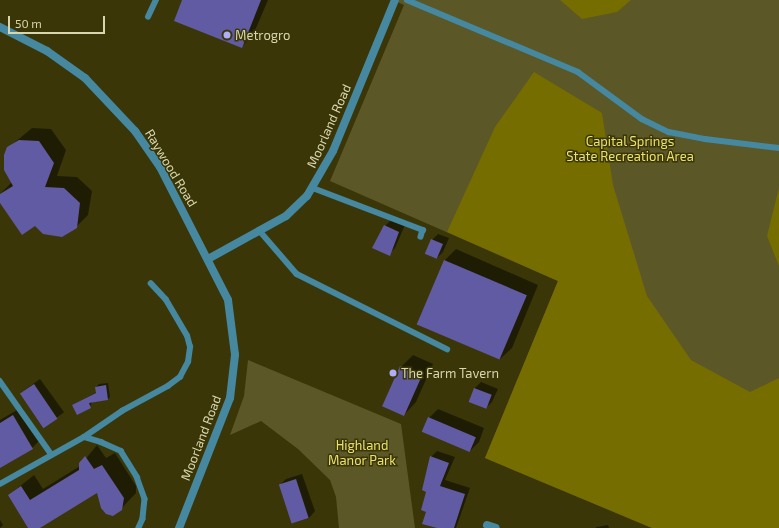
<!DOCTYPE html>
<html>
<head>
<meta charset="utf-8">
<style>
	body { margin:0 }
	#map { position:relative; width:779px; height:528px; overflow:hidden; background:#3a3608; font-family:"Exo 2",sans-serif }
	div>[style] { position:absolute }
	.green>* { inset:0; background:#5b5726 }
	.forest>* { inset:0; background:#756d00 }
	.shadow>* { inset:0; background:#0007; transform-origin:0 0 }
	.building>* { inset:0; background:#605ba3; transform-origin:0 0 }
	.service>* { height:5.5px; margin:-2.75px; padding:0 2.75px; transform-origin:2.75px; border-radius:2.75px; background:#4588a0 }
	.minor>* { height:8px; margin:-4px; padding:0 4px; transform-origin:4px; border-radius:4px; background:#4588a0 }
	.tertiary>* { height:8px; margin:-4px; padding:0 4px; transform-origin:4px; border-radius:4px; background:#4588a0 }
	.dots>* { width:11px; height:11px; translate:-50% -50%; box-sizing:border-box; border:2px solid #3a3608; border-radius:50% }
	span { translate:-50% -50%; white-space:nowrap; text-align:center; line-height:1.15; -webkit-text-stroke:3px #3a3608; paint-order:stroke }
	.poi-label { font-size:13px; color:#d8d6ae }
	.left { translate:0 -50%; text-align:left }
	.street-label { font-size:13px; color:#d8d6ae }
	.park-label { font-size:13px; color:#ebe26a }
	.scale { position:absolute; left:8px; top:16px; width:97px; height:18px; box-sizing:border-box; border:2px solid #d8d6ae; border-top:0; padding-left:5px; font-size:12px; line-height:14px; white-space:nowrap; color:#d8d6ae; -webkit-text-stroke:3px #3a3608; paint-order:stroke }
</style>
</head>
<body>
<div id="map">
	<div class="green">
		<div style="clip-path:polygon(393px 0,779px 0,779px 528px,652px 528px,485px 458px,558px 281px,330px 181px,404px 5px)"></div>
		<div style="clip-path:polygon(248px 360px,401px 424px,415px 528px,339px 528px,336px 497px,330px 480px,298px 449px,261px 421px,230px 435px,244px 396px)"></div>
	</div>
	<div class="forest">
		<div style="clip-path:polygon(560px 0,631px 0,617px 12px,582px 19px)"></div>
		<div style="clip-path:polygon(534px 72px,602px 113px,613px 185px,647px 296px,691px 360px,750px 392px,779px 378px,779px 528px,652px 528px,485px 458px,558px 281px,447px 232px,495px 127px)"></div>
		<div style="clip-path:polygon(779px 188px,779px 266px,767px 236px)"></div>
	</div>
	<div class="shadow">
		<div style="clip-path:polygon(184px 0,268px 0,253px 35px,241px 47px)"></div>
		<div style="clip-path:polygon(32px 128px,51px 129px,66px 150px,57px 176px,77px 177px,92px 191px,88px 215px,76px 227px,35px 225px,0 201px,0 194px,12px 182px,8px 148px)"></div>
		<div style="clip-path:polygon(391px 220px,405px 225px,395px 248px,389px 254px,385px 226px)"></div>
		<div style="clip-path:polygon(438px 234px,449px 238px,443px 252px,437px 258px,432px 240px)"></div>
		<div style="clip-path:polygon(456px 249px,538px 285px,512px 348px,500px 359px,418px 325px,445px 260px)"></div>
		<div style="clip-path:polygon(413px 355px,433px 364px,416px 402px,404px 415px,401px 367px)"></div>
		<div style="left:40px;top:379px;width:41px;height:24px;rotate:54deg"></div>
		<div style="clip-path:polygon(481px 382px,498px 389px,492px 402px,486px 408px,470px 401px,475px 388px)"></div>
		<div style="clip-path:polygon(108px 383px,110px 397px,107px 400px,92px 402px,90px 407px,73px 405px,97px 392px,96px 387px,99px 384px)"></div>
		<div style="clip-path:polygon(22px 407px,41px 439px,32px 448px,0 466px,0 420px)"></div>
		<div style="clip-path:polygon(438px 409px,484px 428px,479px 442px,470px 451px,429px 418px)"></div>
		<div style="clip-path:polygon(97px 445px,106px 458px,115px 453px,136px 486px,136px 493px,116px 514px,98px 492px,38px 528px,29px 528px,9px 495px,34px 475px,43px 489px,80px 466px)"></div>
		<div style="clip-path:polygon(437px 451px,455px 457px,445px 480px,470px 488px,456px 528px,440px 528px,427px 512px,431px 457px)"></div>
		<div style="clip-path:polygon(302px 474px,315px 511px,309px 518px,292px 523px,280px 485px,286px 479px)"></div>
		<div style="clip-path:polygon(0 520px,3px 525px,0 528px)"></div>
		<div style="clip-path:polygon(608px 525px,609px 528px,595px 528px,597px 527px)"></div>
	</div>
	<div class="building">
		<div style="clip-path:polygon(182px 0,261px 0,242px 48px,174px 21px)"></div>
		<div style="clip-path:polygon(19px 140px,39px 141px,54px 163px,45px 187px,64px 188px,80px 203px,77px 228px,62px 237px,43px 234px,35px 226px,22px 235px,0 203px,0 194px,13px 186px,4px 170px,4px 155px,7px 147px)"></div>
		<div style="clip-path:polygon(384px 225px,399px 232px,390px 256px,372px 248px)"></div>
		<div style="left:431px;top:239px;width:13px;height:16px;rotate:23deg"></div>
		<div style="left:444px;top:260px;width:90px;height:70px;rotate:23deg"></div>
		<div style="left:400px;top:366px;width:24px;height:44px;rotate:24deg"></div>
		<div style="left:34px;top:384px;width:42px;height:17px;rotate:56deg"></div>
		<div style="clip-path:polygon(106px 385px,108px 400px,89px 403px,91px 408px,77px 415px,72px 405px,96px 393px,95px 387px)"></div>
		<div style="left:474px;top:388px;width:19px;height:15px;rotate:21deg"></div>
		<div style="clip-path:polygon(13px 415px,33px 449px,0 468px,0 423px)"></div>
		<div style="left:428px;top:417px;width:52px;height:16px;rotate:23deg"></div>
		<div style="clip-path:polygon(85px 456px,94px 469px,102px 465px,124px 498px,122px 510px,113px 516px,106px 514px,101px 508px,97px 493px,40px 528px,28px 528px,8px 495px,21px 486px,30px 500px,79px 470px,79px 463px)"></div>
		<div style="clip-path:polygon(430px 456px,449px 463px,440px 486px,465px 494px,454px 528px,437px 528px,422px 524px,426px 512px,421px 510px,426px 492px,422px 490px)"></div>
		<div style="left:296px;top:479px;width:41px;height:18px;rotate:72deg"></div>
	</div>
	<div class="service">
		<div style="left:407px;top:0;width:186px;rotate:22.8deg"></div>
		<div style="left:578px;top:72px;width:79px;rotate:36.3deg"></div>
		<div style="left:642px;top:119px;width:30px;rotate:26deg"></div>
		<div style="left:669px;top:132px;width:37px;rotate:11deg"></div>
		<div style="left:705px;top:139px;width:75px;rotate:6.9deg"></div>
		<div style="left:148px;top:17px;width:19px;rotate:-65deg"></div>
		<div style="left:313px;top:188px;width:118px;rotate:20.9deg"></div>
		<div style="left:423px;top:230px;width:7px;rotate:106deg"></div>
		<div style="left:259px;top:230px;width:58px;rotate:49.2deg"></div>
		<div style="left:297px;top:274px;width:168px;rotate:26.6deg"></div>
		<div style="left:0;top:381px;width:90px;rotate:54.9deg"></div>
		<div style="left:84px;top:437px;width:46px;rotate:-34.4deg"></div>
		<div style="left:122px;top:411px;width:52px;rotate:-28.5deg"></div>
		<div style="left:168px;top:386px;width:15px;rotate:-37deg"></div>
		<div style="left:180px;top:377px;width:17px;rotate:-62deg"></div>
		<div style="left:188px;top:362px;width:15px;rotate:-82deg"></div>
		<div style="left:190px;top:347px;width:11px;rotate:-105deg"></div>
		<div style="left:187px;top:336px;width:42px;rotate:-120.3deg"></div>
		<div style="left:166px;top:300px;width:22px;rotate:-133deg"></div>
		<div style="left:0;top:484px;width:96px;rotate:-29.2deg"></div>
		<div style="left:84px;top:437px;width:18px;rotate:16deg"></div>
		<div style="left:101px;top:442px;width:22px;rotate:24deg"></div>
		<div style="left:121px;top:451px;width:31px;rotate:58deg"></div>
		<div style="left:137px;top:477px;width:23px;rotate:70deg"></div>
		<div style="left:145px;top:499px;width:20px;rotate:96deg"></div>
		<div style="left:143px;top:519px;width:10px;rotate:114deg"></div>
	</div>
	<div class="minor">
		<div style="left:487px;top:525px;width:9px;rotate:18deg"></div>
	</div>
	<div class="tertiary">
		<div style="left:0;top:27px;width:53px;rotate:27.1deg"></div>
		<div style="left:47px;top:51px;width:47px;rotate:35.4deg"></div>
		<div style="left:85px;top:78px;width:73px;rotate:46.7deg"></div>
		<div style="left:135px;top:131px;width:44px;rotate:55.2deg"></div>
		<div style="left:160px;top:167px;width:149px;rotate:62.9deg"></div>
		<div style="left:228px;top:300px;width:55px;rotate:82.7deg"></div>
		<div style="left:235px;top:355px;width:43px;rotate:96.6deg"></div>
		<div style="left:230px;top:398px;width:140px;rotate:111.4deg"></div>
		<div style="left:208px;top:259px;width:89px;rotate:-28.9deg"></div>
		<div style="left:286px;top:216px;width:29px;rotate:-44deg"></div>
		<div style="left:307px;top:196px;width:52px;rotate:-60deg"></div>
		<div style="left:333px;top:151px;width:163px;rotate:-67.7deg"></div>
	</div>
	<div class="dots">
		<div style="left:227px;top:35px;background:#b0aefa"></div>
		<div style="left:393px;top:373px;background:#b0aefa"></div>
	</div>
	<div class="poi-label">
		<span class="left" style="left:235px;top:35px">Metrogro</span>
		<span class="left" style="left:401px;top:373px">The Farm Tavern</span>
	</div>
	<div class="street-label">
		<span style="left:329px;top:126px;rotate:-66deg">Moorland Road</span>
		<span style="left:171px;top:168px;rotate:59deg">Raywood Road</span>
		<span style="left:201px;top:438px;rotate:-69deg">Moorland Road</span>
	</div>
	<div class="park-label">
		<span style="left:630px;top:149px">Capital Springs<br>State Recreation Area</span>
		<span style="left:362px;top:453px">Highland<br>Manor Park</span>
	</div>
	<div class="scale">50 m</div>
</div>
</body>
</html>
